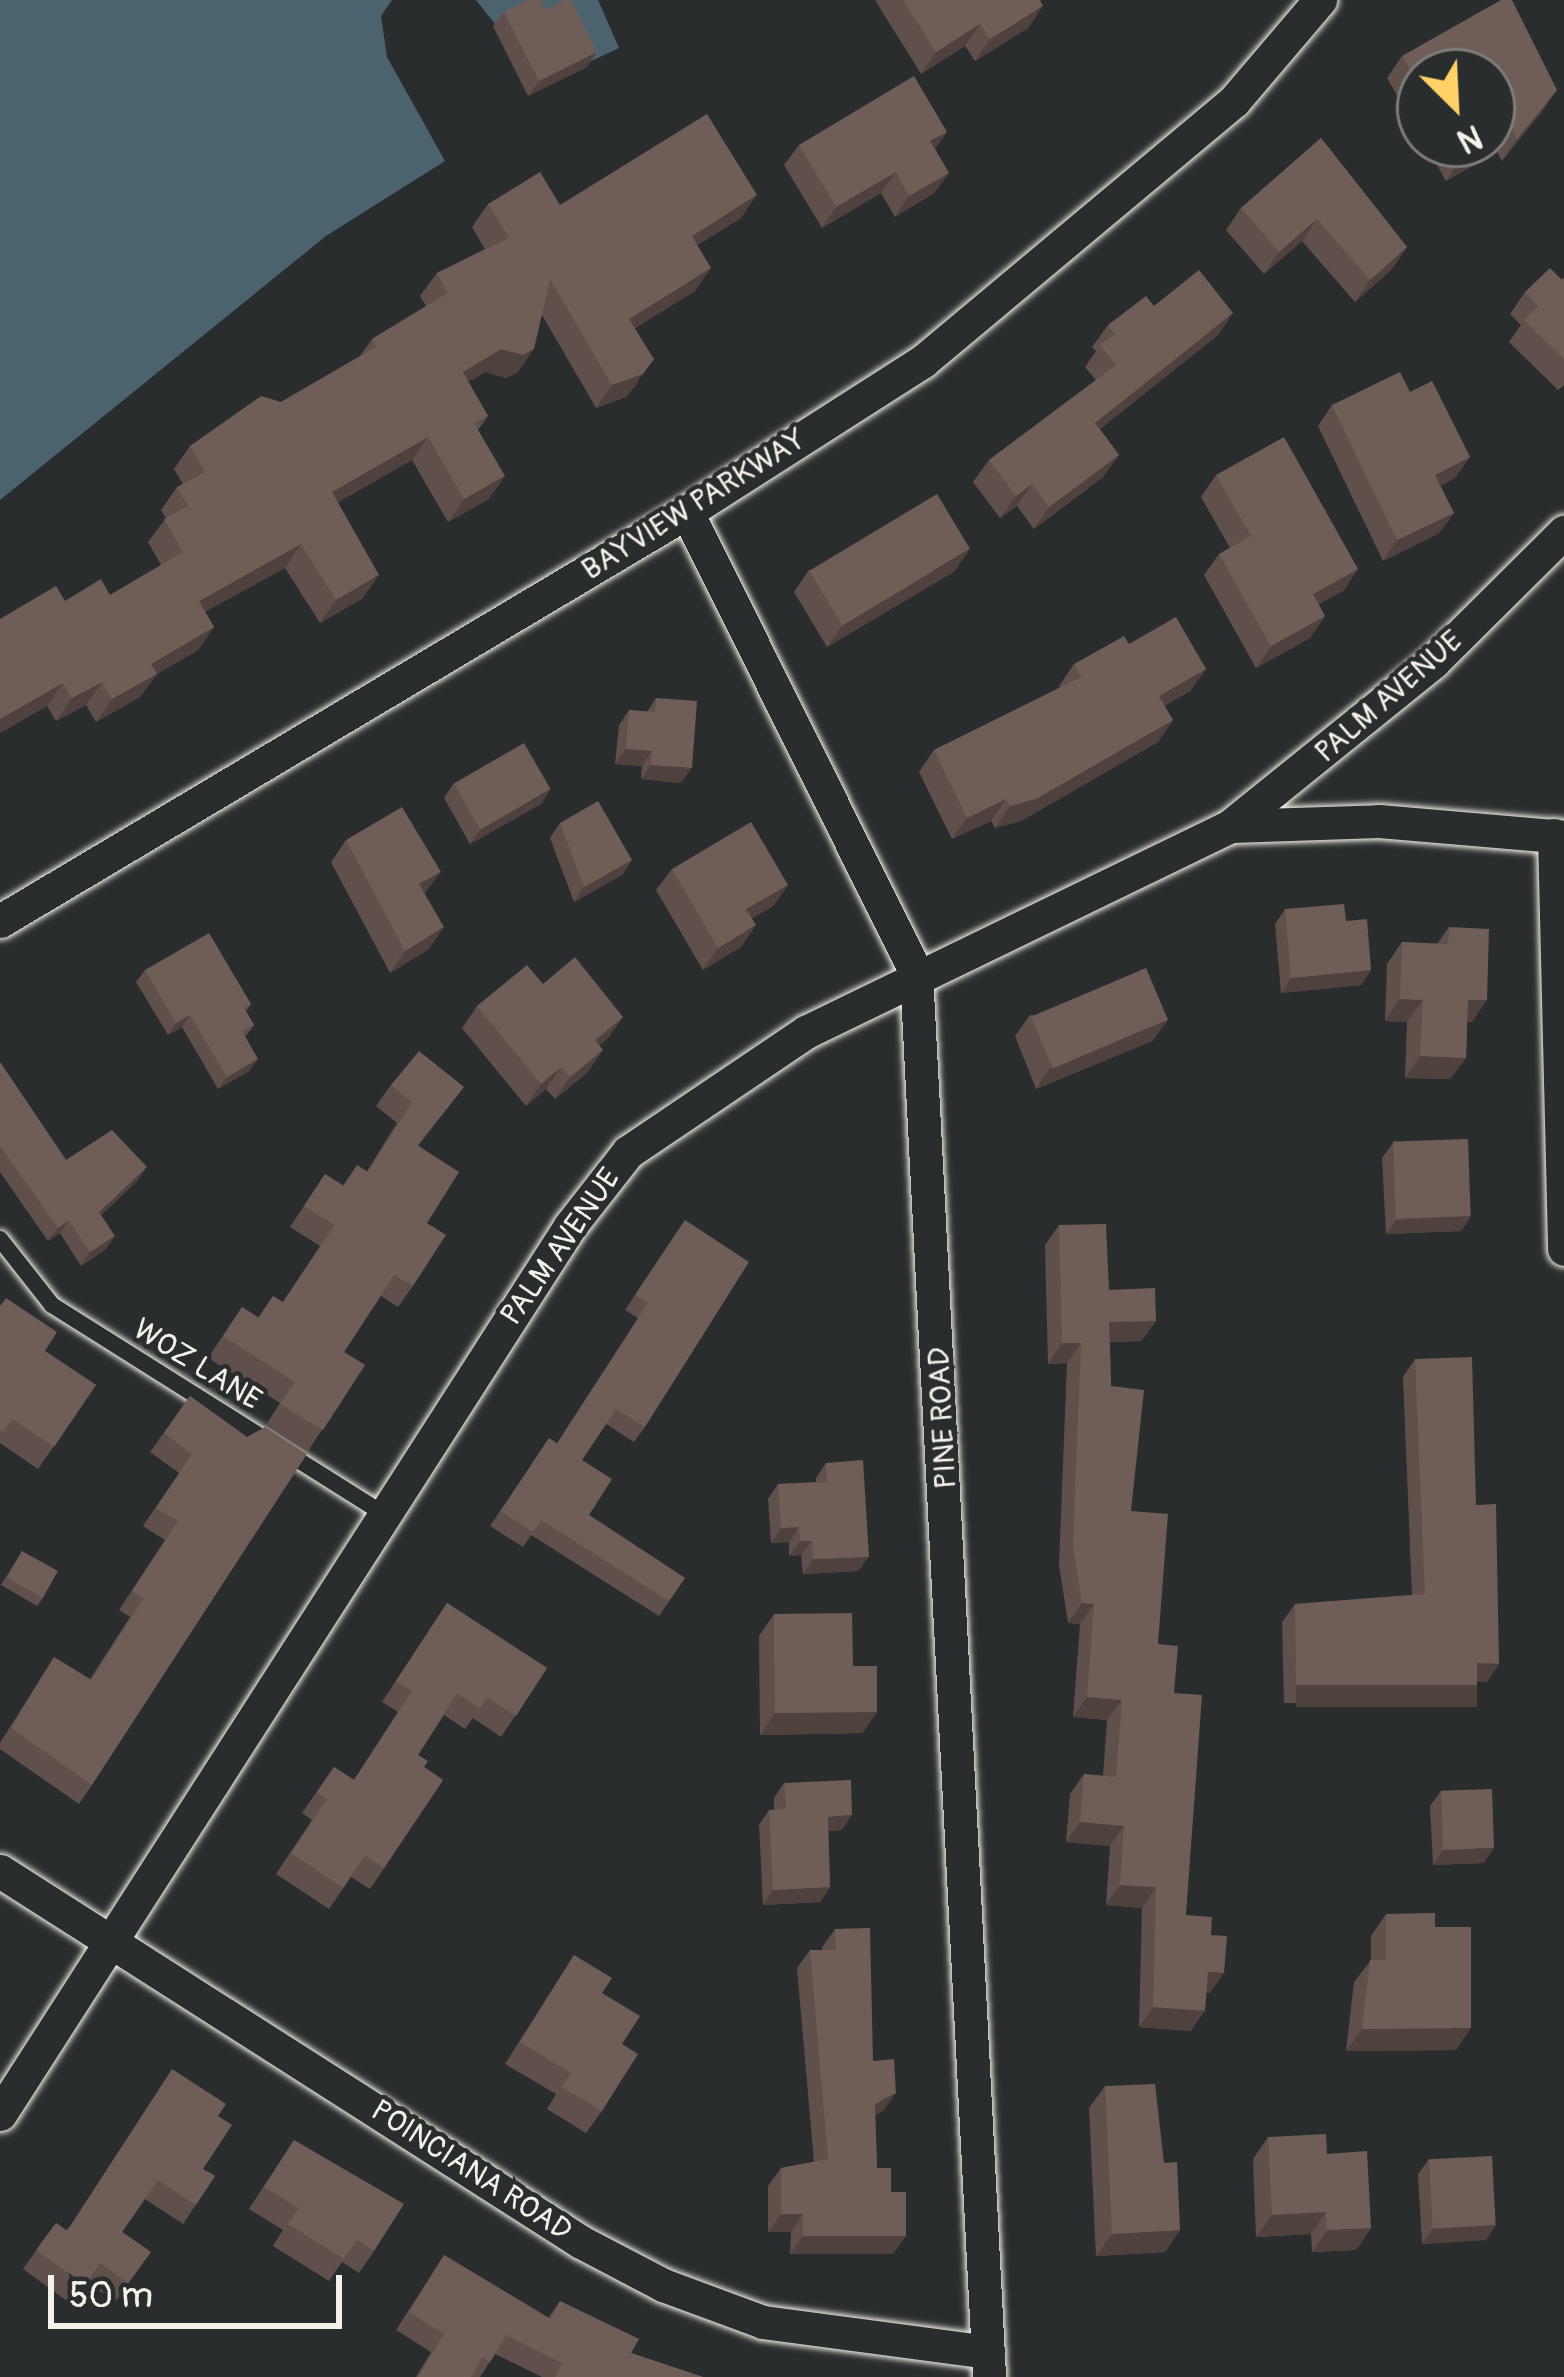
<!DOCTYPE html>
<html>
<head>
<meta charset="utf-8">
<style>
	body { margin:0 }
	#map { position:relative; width:1564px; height:2377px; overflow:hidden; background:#2a2d2e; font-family:Pangolin,sans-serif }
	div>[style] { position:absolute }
	.water>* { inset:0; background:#4b636f }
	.roads { filter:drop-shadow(0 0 3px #f4f1e8) drop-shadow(0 0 3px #f4f1e8) }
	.service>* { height:16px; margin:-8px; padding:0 8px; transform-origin:8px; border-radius:8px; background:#2a2d2e }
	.minor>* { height:33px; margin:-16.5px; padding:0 16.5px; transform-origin:16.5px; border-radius:16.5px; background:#2a2d2e }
	.wall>* { inset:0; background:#5f504c }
	.shaded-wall>* { inset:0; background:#4e413e; transform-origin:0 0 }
	.building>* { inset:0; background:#6f5d58; transform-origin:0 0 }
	span { translate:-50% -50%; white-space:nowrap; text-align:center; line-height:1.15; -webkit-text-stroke:9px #2a2d2e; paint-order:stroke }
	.street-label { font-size:30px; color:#f4f1e8 }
	.north { position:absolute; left:1396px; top:48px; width:120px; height:120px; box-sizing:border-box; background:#2a2d2e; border:3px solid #7b7b78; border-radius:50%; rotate:156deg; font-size:33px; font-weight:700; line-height:48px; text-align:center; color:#f4f1e8 }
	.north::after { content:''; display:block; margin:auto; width:42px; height:54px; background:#ffd166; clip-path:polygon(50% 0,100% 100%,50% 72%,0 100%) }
	.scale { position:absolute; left:48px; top:2275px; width:294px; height:54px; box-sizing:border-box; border:6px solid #f4f1e8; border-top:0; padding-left:15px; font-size:36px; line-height:42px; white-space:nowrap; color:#f4f1e8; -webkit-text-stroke:9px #2a2d2e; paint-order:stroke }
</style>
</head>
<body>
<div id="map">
	<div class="water">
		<div style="clip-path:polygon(0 0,392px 0,381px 16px,387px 57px,445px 161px,326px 236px,0 500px)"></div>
		<div style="clip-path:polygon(476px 0,598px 0,619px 48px,587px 63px,495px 24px)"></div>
	</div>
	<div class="roads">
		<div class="service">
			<div style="left:0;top:1239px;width:84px;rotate:51.8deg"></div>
			<div style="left:52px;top:1305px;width:394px;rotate:32.2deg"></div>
		</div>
		<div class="minor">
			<div style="left:687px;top:512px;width:515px;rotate:63.58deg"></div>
			<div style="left:916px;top:973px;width:1406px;rotate:87.02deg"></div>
			<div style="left:1232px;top:826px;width:147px;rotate:-1.9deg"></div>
			<div style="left:1379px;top:821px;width:186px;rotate:4.9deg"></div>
			<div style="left:1554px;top:835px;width:414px;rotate:88.6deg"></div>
			<div style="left:0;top:921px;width:800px;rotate:-30.77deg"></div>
			<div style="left:687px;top:512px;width:280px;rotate:-32.6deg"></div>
			<div style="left:923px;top:361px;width:405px;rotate:-39.9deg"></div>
			<div style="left:1234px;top:101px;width:133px;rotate:-49.6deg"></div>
			<div style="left:0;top:1871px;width:689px;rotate:32.56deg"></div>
			<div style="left:581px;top:2242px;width:93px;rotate:27.7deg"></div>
			<div style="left:663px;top:2285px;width:107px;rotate:20.3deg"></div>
			<div style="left:763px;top:2322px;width:227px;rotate:7.6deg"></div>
			<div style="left:0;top:2114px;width:1055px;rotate:-57.3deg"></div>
			<div style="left:570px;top:1226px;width:94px;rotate:-51.9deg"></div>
			<div style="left:628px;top:1152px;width:215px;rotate:-34deg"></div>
			<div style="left:806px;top:1032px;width:471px;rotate:-25.9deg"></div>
			<div style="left:1230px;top:826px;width:261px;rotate:-38.9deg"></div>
			<div style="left:1433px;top:662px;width:185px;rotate:-44.8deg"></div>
		</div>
	</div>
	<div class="wall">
		<div style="clip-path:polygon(875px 0,1040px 0,1028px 28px,975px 61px,965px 46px,921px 74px)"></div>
		<div style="clip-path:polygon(545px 10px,587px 67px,528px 96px,493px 26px,504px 12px)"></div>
		<div style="clip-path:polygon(1402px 56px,1557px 90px,1502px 161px,1497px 152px,1446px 181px,1425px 144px,1492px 144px,1420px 72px,1420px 136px,1387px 78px)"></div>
		<div style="clip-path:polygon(1321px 138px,1407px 247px,1392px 269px,1355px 302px,1302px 241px,1264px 274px,1226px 230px,1241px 208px)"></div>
		<div style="clip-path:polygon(799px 145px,935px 149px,949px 173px,934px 193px,895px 217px,881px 193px,822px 228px,784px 165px)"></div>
		<div style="clip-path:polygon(488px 204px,560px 205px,741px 218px,697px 245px,695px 291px,635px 328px,638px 382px,626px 397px,596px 408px,542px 315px,518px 372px,506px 378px,485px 372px,468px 382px,488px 416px,478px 430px,489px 499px,448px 522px,412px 460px,338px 502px,363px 598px,320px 623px,285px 568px,205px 611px,214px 627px,198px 650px,157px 674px,140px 697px,96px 722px,86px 705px,56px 721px,47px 706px,0 733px,0 619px,65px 601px,110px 595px,161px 565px,148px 542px,166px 518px,161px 510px,177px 487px,183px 484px,174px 469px,190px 446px,281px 402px,360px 356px,372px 339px,426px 306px,420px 296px,437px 273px,485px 249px,472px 227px)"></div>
		<div style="clip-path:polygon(1564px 278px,1564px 385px,1558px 390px,1509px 342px,1521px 325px,1510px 314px,1525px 292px)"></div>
		<div style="clip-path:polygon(1154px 306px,1218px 335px,1100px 429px,1119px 455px,1103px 477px,1034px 529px,1017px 506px,1000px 518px,973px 482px,989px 460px,1096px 380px,1085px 367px,1096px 351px,1092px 347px,1108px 325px)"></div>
		<div style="clip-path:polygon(1410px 392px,1470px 457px,1455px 478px,1440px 486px,1454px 513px,1439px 533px,1383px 561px,1318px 426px,1332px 405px)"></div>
		<div style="clip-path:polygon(1216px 475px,1358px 569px,1343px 591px,1318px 604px,1325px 616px,1310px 638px,1256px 668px,1204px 575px,1219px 554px,1230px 548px,1201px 497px)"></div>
		<div style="clip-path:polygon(809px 570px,955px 571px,827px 647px,794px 592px)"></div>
		<div style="clip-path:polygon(1129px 644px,1206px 669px,1190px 691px,1164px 706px,1173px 720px,1158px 742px,1021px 821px,995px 828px,991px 821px,952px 839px,919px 772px,934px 750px,1060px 688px,1059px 686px,1074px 664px)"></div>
		<div style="clip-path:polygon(656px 698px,681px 783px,641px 779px,642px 766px,615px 764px,619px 725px,629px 710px,647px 712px)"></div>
		<div style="clip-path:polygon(454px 783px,541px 804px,470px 844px,444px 798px)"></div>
		<div style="clip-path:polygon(560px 823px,632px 860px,622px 875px,574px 902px,550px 838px)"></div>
		<div style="clip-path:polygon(346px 840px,424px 894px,429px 949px,390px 973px,331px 862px)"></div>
		<div style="clip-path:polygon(672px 869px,788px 885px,773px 906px,752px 918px,741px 947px,703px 970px,656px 890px)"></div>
		<div style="clip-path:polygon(1285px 909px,1346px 921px,1371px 970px,1361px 985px,1281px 993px,1275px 924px)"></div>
		<div style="clip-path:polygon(1449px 927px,1472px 1022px,1467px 1022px,1466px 1058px,1450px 1079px,1405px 1078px,1407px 1022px,1385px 1021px,1387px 964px,1402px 942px,1437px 944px)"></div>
		<div style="clip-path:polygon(145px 970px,251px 1004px,246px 1011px,254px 1025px,245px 1037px,249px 1071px,218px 1089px,182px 1027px,168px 1035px,136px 982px)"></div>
		<div style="clip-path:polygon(543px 984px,623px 1017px,608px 1038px,599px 1046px,588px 1072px,555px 1099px,546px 1089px,526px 1106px,462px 1028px,477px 1006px)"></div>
		<div style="clip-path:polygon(1030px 1015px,1168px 1020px,1152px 1041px,1036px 1089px,1015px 1036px)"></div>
		<div style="clip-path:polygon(0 1062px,66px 1160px,137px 1181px,101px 1215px,106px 1249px,81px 1266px,60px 1233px,48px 1241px,0 1172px)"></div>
		<div style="clip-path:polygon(391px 1085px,464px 1087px,418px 1146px,427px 1223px,413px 1286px,398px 1307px,381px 1296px,344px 1352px,365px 1365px,308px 1451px,266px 1425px,280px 1403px,208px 1358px,242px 1307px,258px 1317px,283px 1302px,320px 1246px,290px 1227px,325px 1174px,343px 1185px,367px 1171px,397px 1123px,376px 1106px)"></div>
		<div style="clip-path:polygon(1393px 1143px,1471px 1216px,1461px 1231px,1386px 1234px,1382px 1158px)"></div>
		<div style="clip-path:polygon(685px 1220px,645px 1427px,634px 1442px,606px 1424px,582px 1460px,589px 1515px,685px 1578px,659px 1616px,531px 1535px,523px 1547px,490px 1526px,549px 1438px,557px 1443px,638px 1318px,625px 1310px)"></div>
		<div style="clip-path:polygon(1059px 1225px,1109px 1290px,1156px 1321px,1141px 1341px,1110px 1342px,1111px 1386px,1131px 1511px,1158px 1644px,1174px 1693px,1186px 1915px,1211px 1935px,1210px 1993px,1206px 1993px,1191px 2031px,1139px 2027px,1142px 1908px,1106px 1905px,1110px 1846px,1066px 1842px,1070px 1794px,1084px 1774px,1103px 1776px,1107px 1720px,1073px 1717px,1080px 1624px,1068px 1623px,1059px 1565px,1067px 1363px,1048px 1364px,1045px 1245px)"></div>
		<div style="clip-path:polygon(0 1306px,45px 1351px,96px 1385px,38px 1469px,0 1443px)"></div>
		<div style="clip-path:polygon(1415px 1359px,1476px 1505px,1487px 1682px,1477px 1681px,1477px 1685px,1465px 1703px,1284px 1703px,1282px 1622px,1295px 1604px,1412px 1595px,1403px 1377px)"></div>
		<div style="clip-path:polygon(190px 1396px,247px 1437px,92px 1785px,79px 1804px,0 1749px,0 1743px,54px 1657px,90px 1679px,130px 1617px,119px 1610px,165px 1540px,143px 1526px,179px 1473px,150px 1452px)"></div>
		<div style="clip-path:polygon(826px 1463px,858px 1571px,803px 1574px,801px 1555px,789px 1556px,789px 1542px,771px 1543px,768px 1499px,778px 1484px,816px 1482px,816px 1478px)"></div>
		<div style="clip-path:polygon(22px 1551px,43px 1598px,37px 1606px,1px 1585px)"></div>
		<div style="clip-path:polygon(447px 1603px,547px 1668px,501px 1737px,473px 1718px,465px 1729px,444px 1715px,418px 1755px,424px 1767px,443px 1780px,370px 1889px,351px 1877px,329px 1909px,276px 1874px,312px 1820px,302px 1813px,334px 1767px,354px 1780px,398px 1712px,382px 1702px)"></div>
		<div style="clip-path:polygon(774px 1614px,853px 1666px,877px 1712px,862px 1733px,760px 1735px,759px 1636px)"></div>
		<div style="clip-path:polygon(784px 1783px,842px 1830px,828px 1831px,830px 1887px,820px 1902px,763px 1905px,759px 1825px,769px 1810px,774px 1810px,774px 1798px)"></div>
		<div style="clip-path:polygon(1441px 1791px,1484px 1863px,1433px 1865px,1430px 1806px)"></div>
		<div style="clip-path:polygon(1386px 1914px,1435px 1927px,1456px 2050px,1346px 2051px,1354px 1982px,1371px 1960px,1371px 1936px)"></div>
		<div style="clip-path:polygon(835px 1929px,873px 2061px,883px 2111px,875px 2115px,877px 2168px,893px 2254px,790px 2254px,791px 2232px,768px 2232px,768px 2186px,781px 2168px,814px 2162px,797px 1968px,810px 1950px,822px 1950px,822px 1947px)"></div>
		<div style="clip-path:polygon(574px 1955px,602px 1993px,622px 2044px,602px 2111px,586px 2133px,547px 2109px,556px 2094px,505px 2064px)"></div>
		<div style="clip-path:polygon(1105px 2086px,1164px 2163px,1180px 2230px,1165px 2252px,1096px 2256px,1089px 2108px)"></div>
		<div style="clip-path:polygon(218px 2116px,203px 2169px,215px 2176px,183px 2224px,145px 2199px,122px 2232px,151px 2252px,115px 2302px,87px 2282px,71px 2304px,23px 2269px,56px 2223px,66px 2230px)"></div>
		<div style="clip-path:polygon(1268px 2137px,1327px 2154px,1371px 2228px,1356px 2250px,1312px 2252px,1311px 2234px,1256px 2237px,1253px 2159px)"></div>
		<div style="clip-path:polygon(294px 2140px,374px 2251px,359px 2273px,342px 2262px,329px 2281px,273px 2246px,283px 2230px,249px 2209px)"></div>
		<div style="clip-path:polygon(1429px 2159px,1496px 2225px,1486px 2240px,1422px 2244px,1418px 2174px)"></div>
		<div style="clip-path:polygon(444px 2255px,548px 2318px,560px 2301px,631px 2353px,703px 2377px,542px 2377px,495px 2354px,480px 2377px,416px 2377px,431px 2352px,396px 2330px)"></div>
	</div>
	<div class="shaded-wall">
		<div style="clip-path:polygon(1043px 6px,1028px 28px,975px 61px,990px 39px)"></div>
		<div style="clip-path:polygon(980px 24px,965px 46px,921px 74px,936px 52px)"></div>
		<div style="clip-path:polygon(597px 52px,587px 67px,528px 96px,539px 81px)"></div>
		<div style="clip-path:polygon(1557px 90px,1542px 112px,1502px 161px,1517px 139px)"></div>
		<div style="clip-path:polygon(1513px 130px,1497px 152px,1446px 181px,1461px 159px,1488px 144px,1492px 144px,1492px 142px)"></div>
		<div style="clip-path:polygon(947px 132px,933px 152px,930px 141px)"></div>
		<div style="clip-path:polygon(896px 172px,881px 193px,822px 228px,836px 207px)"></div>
		<div style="clip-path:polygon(949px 173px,934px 193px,895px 217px,909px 196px)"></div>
		<div style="clip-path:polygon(757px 195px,741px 218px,675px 259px,692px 236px)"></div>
		<div style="clip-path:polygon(1317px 219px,1302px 241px,1264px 274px,1279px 252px)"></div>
		<div style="clip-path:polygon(1407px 247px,1392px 269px,1355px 302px,1370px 280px)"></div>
		<div style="clip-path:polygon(711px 268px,695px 291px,613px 342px,629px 319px)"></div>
		<div style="clip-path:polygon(1233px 313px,1218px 335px,1080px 445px,1095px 423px)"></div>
		<div style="clip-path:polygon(501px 349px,534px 349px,518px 372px,506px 378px,485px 372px,446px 395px,463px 372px)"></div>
		<div style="clip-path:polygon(654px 359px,626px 397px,596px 408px,612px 385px)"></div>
		<div style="clip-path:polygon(428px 437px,412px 460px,316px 515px,332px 492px)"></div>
		<div style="clip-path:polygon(1119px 455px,1103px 477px,1034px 529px,1049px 507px)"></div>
		<div style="clip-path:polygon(1470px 457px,1455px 478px,1421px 496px,1435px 475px)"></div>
		<div style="clip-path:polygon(505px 476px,489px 499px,448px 522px,464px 499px)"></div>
		<div style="clip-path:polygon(1032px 484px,1017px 506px,1000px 518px,1016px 496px)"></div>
		<div style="clip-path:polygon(1454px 513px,1439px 533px,1383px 561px,1397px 540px)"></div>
		<div style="clip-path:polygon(301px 544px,285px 568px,183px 624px,199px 601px)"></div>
		<div style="clip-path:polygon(970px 549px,955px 571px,827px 647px,842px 626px)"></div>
		<div style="clip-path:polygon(1358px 569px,1343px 591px,1298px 616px,1313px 594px)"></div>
		<div style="clip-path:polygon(379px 575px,363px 598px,320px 623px,336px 600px)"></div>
		<div style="clip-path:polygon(1325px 616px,1310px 638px,1256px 668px,1271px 646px)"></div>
		<div style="clip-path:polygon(214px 627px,198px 650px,157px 674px,140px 697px,96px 722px,112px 699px,151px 664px)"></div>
		<div style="clip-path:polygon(1206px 669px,1190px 691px,1144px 718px,1159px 696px)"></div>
		<div style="clip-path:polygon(102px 682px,86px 705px,56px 721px,72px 698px)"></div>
		<div style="clip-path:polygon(63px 683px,47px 706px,0 733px,0 719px)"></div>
		<div style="clip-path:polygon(1173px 720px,1158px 742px,1021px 821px,995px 828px,1010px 806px)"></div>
		<div style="clip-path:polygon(626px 749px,652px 751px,642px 766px,615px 764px)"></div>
		<div style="clip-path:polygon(651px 765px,692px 768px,681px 783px,641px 779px)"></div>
		<div style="clip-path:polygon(551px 789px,541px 804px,470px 844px,481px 829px)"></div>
		<div style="clip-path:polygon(1006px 799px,991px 821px,952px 839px,967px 818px)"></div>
		<div style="clip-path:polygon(632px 860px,622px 875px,574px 902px,584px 887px)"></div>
		<div style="clip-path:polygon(441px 872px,425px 893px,403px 906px,419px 884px)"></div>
		<div style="clip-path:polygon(788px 885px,773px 906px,731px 931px,746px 909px)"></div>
		<div style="clip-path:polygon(756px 925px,741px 947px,703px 970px,718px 948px)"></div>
		<div style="clip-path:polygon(444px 927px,429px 949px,390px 973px,405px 951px)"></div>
		<div style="clip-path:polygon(1371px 970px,1361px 985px,1281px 993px,1291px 978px)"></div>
		<div style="clip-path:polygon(1400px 999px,1423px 1000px,1407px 1022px,1385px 1021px)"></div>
		<div style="clip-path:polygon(1468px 1000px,1487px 1000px,1472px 1022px,1453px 1021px)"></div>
		<div style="clip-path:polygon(190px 1015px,182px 1027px,168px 1035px,176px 1023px)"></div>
		<div style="clip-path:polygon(623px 1017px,608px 1038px,579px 1062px,595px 1040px)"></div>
		<div style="clip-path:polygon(1168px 1020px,1152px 1041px,1036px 1089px,1051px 1067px)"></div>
		<div style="clip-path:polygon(603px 1050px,588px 1072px,555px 1099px,570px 1077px)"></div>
		<div style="clip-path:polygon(1420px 1056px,1466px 1058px,1450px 1079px,1405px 1078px)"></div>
		<div style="clip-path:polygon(258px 1059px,249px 1071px,218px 1089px,227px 1077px)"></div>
		<div style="clip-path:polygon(561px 1067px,546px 1089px,526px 1106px,541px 1084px)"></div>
		<div style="clip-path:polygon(147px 1167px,137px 1181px,90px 1226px,99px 1212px)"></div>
		<div style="clip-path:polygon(1471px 1216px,1461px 1231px,1386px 1234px,1396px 1220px)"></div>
		<div style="clip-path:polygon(69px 1220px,60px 1233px,48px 1241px,58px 1228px)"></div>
		<div style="clip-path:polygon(115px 1236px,106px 1249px,81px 1266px,90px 1252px)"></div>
		<div style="clip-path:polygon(1156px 1321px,1141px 1341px,1095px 1342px,1109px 1322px)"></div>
		<div style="clip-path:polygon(1062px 1343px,1081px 1343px,1067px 1363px,1048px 1364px)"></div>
		<div style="clip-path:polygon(799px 1527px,789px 1542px,771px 1543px,781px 1528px)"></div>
		<div style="clip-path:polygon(800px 1541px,812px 1541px,801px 1555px,789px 1556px)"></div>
		<div style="clip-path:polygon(869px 1557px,858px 1571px,803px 1574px,813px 1559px)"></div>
		<div style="clip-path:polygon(1082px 1603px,1094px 1604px,1080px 1624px,1068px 1623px)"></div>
		<div style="clip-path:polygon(1477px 1663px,1499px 1664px,1487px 1682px,1465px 1681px)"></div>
		<div style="left:1296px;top:1685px;width:181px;height:22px"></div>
		<div style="clip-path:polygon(1087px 1697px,1122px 1700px,1107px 1720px,1073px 1717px)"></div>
		<div style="clip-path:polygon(877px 1712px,862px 1733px,760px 1735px,775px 1713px)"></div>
		<div style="clip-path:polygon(852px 1815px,842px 1830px,818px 1832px,828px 1817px)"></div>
		<div style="clip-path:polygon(1080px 1822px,1124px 1826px,1110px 1846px,1066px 1842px)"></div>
		<div style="clip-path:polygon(1494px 1848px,1484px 1863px,1433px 1865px,1443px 1850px)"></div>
		<div style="clip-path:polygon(1120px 1885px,1156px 1887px,1142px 1908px,1106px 1905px)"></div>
		<div style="clip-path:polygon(830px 1887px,820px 1902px,763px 1905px,773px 1890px)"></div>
		<div style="clip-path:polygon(1208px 1972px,1224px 1973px,1210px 1993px,1194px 1992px)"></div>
		<div style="clip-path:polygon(1153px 2007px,1205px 2011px,1191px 2031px,1139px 2027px)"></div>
		<div style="clip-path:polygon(1471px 2028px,1456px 2050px,1346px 2051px,1362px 2029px)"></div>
		<div style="clip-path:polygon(896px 2093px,883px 2111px,862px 2122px,875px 2104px)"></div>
		<div style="clip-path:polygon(1326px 2212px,1311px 2234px,1256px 2237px,1272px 2215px)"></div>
		<div style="clip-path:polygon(781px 2214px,803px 2214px,791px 2232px,768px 2232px)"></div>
		<div style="clip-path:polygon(1496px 2225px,1486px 2240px,1422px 2244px,1432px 2229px)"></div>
		<div style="clip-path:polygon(1371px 2228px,1356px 2250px,1312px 2252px,1327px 2230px)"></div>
		<div style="clip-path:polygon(1180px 2230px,1165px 2252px,1096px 2256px,1112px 2234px)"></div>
		<div style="clip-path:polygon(803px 2236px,906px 2236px,893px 2254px,790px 2254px)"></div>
	</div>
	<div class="building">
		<div style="clip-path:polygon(527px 0,541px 0,545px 10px,564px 0,571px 0,597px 52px,539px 81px,504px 12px)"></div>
		<div style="clip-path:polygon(903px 0,1040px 0,1043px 6px,990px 39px,980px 24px,936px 52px)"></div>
		<div style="clip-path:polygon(1501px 0,1512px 0,1557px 90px,1517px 139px,1513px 130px,1492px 142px,1492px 72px,1420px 72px,1420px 87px,1402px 56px)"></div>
		<div style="clip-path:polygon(914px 76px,947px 132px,930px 141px,949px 173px,909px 196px,896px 172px,836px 207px,799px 145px)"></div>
		<div style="clip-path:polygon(707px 114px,757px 195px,692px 236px,711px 268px,629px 319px,654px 359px,643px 374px,612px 385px,550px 279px,534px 349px,523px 355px,501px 349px,463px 372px,488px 416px,474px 423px,505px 476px,464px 499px,428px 437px,332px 492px,379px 575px,336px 600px,301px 544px,199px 601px,214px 627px,151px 664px,157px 674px,112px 699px,102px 682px,72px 698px,63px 683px,0 719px,0 619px,56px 586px,65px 601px,101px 579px,110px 595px,183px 552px,164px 519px,188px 506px,177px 487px,205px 472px,190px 446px,261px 396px,281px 402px,376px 347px,372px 339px,448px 293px,437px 273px,509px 238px,488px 204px,540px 172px,560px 205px)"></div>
		<div style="clip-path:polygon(1321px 138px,1407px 247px,1370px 280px,1317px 219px,1279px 252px,1241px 208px)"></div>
		<div style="clip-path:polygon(1452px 144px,1488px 144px,1461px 159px)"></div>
		<div style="clip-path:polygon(1550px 268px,1562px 280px,1564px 278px,1564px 359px,1524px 320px,1538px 306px,1525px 292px)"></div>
		<div style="clip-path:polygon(1199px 270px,1233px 313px,1095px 423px,1119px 455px,1049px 507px,1032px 484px,1016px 496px,989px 460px,1116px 365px,1100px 345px,1115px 334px,1108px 325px,1146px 296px,1154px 306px)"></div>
		<div style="clip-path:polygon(1400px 372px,1410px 392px,1432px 381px,1470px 457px,1435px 475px,1454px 513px,1397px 540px,1332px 405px)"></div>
		<div style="clip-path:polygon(1284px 437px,1358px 569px,1313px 594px,1325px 616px,1271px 646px,1219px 554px,1251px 536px,1216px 475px)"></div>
		<div style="left:937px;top:494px;width:64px;height:149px;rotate:59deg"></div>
		<div style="clip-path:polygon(1176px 617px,1206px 669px,1159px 696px,1173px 720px,1036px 799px,1010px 806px,1006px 799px,967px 818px,934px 750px,1081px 677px,1074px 664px,1124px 636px,1129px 644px)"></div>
		<div style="clip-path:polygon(656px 698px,697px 701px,692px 768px,651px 765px,652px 751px,626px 749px,629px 710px,655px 712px)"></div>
		<div style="left:524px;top:743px;width:53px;height:81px;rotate:60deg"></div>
		<div style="clip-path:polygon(598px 801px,632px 860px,584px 887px,560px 823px)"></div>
		<div style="clip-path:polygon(402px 807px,441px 872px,419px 884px,444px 927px,405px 951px,346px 840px)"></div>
		<div style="clip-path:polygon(751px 822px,788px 885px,746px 909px,756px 925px,718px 948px,672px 869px)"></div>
		<div style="clip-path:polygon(1344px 904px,1346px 921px,1367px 919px,1371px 970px,1291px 978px,1285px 909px)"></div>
		<div style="clip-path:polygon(1449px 927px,1489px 929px,1487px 1000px,1468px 1000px,1466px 1058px,1420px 1056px,1423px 1000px,1400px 999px,1402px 942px,1448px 944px)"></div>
		<div style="clip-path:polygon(209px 933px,251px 1004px,244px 1008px,254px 1025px,242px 1031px,258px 1059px,227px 1077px,190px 1015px,176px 1023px,145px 970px)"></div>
		<div style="clip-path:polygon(575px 957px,623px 1017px,595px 1040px,603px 1050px,570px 1077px,561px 1067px,541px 1084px,477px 1006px,527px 965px,543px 984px)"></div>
		<div style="left:1146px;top:968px;width:56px;height:125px;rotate:67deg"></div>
		<div style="clip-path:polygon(419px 1051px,464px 1087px,417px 1145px,459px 1172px,427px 1223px,446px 1235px,413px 1286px,394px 1275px,344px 1352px,365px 1365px,323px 1430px,280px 1404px,295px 1382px,223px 1336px,242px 1307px,258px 1318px,273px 1296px,283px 1302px,335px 1225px,304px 1206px,325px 1174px,343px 1186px,357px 1165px,368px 1172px,412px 1102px,391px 1085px)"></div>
		<div style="clip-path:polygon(0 1062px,66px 1160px,112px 1130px,147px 1167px,99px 1212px,115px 1236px,90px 1252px,69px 1220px,58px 1228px,1px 1147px,0 1148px)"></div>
		<div style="left:1468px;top:1139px;width:77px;height:75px;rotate:88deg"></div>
		<div style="clip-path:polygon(685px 1220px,749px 1262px,645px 1427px,616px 1409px,582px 1460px,612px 1479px,589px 1515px,685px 1578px,669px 1601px,541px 1520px,533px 1532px,501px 1511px,549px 1438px,557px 1444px,648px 1303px,635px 1295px)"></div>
		<div style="clip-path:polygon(1106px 1224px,1109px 1290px,1155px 1288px,1156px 1321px,1109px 1322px,1111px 1386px,1144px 1390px,1131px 1511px,1168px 1514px,1158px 1644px,1178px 1646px,1174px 1693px,1202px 1695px,1186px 1915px,1212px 1917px,1211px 1935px,1227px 1936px,1224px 1973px,1208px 1972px,1205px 2011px,1153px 2007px,1156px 1887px,1120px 1885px,1124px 1826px,1080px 1822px,1084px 1774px,1116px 1777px,1122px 1700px,1087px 1697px,1094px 1604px,1082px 1603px,1073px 1545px,1081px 1343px,1062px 1343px,1059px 1225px)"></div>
		<div style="clip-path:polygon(6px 1298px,57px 1332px,45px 1351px,96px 1385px,54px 1447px,12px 1419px,3px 1432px,0 1429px,0 1306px)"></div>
		<div style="clip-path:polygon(1472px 1357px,1476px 1505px,1496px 1504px,1499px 1664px,1477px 1663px,1477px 1685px,1296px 1685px,1295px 1604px,1425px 1594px,1415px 1359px)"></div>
		<div style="clip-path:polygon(190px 1396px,247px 1437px,265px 1427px,307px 1454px,92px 1785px,11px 1728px,54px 1657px,91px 1680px,144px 1598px,132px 1591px,178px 1521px,156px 1508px,192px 1454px,164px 1433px)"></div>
		<div style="clip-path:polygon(863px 1460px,869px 1557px,813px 1559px,812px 1541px,800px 1541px,799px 1527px,781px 1528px,778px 1484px,827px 1482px,826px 1463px)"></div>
		<div style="left:22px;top:1551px;width:41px;height:31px;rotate:29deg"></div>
		<div style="clip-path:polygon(447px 1603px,547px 1668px,516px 1716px,487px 1697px,480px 1708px,457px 1693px,418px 1755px,428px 1761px,424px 1767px,443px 1780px,384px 1868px,365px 1855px,343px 1888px,291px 1853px,327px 1799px,317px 1792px,334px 1767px,354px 1780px,412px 1691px,396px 1681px)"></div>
		<div style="clip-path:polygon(852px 1613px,853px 1666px,877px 1666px,877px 1712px,775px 1713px,774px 1614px)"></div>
		<div style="clip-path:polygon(851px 1780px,852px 1815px,828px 1817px,830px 1887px,773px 1890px,769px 1810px,786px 1809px,784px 1783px)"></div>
		<div style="left:1492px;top:1789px;width:59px;height:51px;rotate:88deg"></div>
		<div style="clip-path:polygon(1435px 1913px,1435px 1927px,1471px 1927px,1471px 2028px,1362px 2029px,1370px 1960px,1386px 1960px,1386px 1914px)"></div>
		<div style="clip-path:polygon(870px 1928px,873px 2061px,894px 2059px,896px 2093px,875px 2104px,877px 2168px,891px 2168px,891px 2192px,906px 2192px,906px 2236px,803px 2236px,803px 2214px,781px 2214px,781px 2168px,828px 2159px,810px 1950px,836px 1950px,835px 1929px)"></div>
		<div style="clip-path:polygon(574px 1955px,612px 1978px,602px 1993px,640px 2016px,622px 2044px,638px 2054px,602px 2111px,562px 2087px,571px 2073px,520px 2042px)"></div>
		<div style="clip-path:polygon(172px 2069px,226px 2104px,218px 2116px,232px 2125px,203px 2169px,215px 2176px,196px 2205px,158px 2180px,122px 2232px,151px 2252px,128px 2283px,100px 2263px,85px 2285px,36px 2250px,56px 2223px,67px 2231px)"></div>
		<div style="clip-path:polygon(1155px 2084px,1164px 2163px,1177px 2162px,1180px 2230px,1112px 2234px,1105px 2086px)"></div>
		<div style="clip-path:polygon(1326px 2134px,1327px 2154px,1367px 2151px,1371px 2228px,1327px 2230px,1326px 2212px,1272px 2215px,1268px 2137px)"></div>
		<div style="clip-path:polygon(294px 2140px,404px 2204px,374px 2251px,357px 2240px,344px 2259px,288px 2224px,299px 2208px,264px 2187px)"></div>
		<div style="left:1492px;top:2156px;width:69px;height:63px;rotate:87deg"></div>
		<div style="clip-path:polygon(444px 2255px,551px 2319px,560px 2301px,639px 2339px,631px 2353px,703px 2377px,555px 2377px,562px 2363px,506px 2335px,490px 2362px,482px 2357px,471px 2377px,418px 2377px,444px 2334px,409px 2312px)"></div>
	</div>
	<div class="street-label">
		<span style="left:694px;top:505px;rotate:-32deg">BAYVIEW PARKWAY</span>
		<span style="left:1389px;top:697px;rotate:-41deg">PALM AVENUE</span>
		<span style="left:561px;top:1247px;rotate:-55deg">PALM AVENUE</span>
		<span style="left:197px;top:1365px;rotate:32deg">WOZ LANE</span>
		<span style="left:943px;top:1418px;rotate:-93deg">PINE ROAD</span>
		<span style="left:471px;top:2171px;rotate:33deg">POINCIANA ROAD</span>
	</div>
	<div class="north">N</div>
	<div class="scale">50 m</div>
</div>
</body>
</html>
